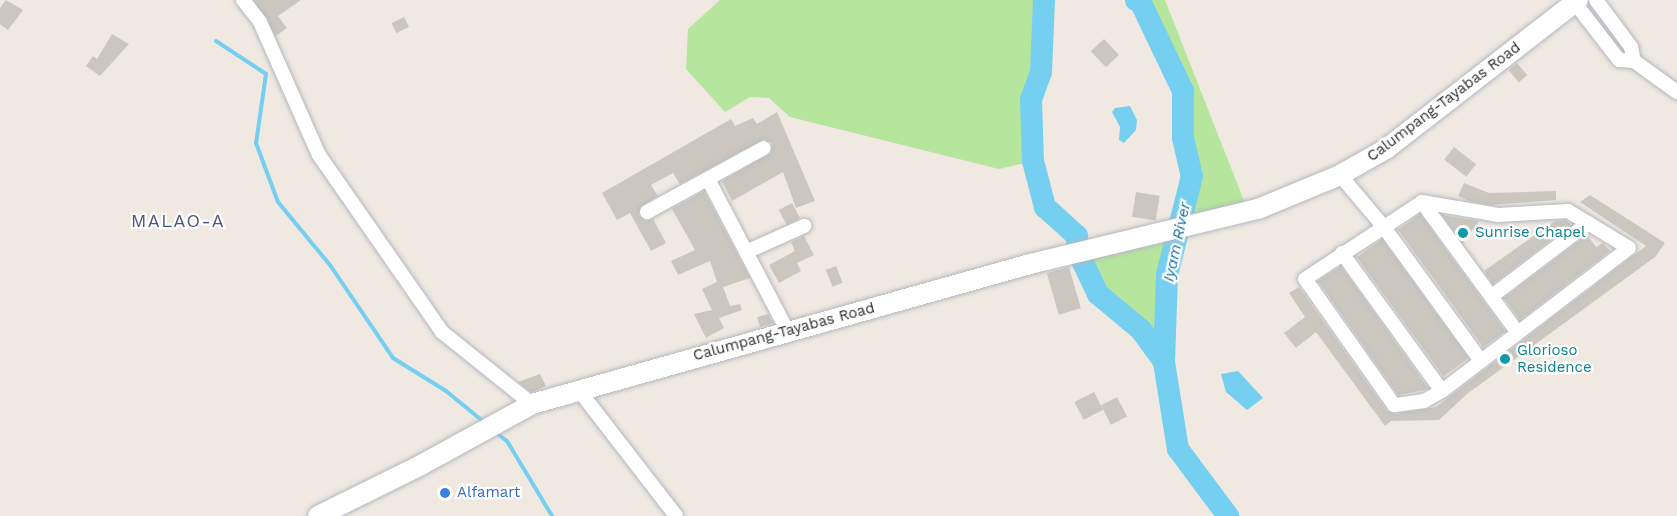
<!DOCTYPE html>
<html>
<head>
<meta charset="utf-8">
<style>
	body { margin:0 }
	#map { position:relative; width:1677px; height:516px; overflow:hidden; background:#efe9e1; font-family:"Work Sans",sans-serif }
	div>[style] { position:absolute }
	.green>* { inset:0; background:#b6e59e }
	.water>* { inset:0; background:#75cff0 }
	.stream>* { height:4px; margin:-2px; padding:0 2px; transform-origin:2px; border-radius:2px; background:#75cff0 }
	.river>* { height:22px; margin:-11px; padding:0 11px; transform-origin:11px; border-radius:11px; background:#75cff0 }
	.building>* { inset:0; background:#cbc7bf; transform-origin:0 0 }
	.roads { filter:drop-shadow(0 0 2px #b4b7c1) drop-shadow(0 0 2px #b4b7c1) }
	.minor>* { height:14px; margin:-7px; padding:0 7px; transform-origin:7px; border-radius:7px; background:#fff }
	.secondary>* { height:20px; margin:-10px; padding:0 10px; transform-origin:10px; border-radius:10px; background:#fff }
	.dots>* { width:16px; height:16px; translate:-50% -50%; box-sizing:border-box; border:3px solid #fff; border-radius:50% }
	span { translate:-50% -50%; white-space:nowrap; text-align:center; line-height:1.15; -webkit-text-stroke:4.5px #fff; paint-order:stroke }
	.street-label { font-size:15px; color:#2e2e2e }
	.culture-label { font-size:15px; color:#0d838f }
	.left { translate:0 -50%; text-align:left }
	.shop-label { font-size:15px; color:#366cbe }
	.water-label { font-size:16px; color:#0d6fa3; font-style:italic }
	.quarter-label { font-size:18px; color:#4d5680; letter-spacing:1.5px }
</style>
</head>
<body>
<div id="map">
	<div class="green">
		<div style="clip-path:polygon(720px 0,1044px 0,1041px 72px,1031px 99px,1033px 161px,999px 169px,790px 117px,769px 98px,750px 97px,725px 112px,686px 69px,688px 29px)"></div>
		<div style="clip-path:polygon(1136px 0,1165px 0,1248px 211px,1180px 226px,1167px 275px,1164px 362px,1141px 330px,1098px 294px,1077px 250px,1180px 226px,1192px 176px,1183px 138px,1183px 91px,1141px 3px)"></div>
	</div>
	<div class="water">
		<div style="clip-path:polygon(1130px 106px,1137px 120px,1136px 130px,1124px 143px,1119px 140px,1120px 127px,1112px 112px,1115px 108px)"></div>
		<div style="clip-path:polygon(1238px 371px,1263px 398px,1247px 410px,1226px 392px,1221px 374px)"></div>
	</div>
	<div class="stream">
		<div style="left:216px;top:41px;width:60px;rotate:33.4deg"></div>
		<div style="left:266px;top:74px;width:70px;rotate:98.2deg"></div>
		<div style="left:256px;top:143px;width:63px;rotate:69.6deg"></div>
		<div style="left:278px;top:202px;width:82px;rotate:50.5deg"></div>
		<div style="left:330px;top:265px;width:112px;rotate:55.9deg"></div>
		<div style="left:393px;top:358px;width:62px;rotate:31.9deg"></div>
		<div style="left:446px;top:391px;width:49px;rotate:39.2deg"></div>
		<div style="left:494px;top:431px;width:16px;rotate:38deg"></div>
		<div style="left:507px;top:441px;width:87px;rotate:59deg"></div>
	</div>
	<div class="river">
		<div style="left:1044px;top:0;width:72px;rotate:92.4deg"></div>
		<div style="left:1041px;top:72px;width:29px;rotate:110deg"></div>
		<div style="left:1031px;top:99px;width:62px;rotate:88.2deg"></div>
		<div style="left:1033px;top:161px;width:48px;rotate:75.4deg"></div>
		<div style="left:1045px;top:207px;width:43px;rotate:42.2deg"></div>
		<div style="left:1077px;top:236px;width:14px;rotate:90deg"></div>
		<div style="left:1077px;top:250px;width:49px;rotate:64.5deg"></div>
		<div style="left:1098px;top:294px;width:56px;rotate:39.9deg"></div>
		<div style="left:1141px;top:330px;width:39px;rotate:54deg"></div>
		<div style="left:1136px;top:0;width:6px;rotate:31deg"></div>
		<div style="left:1141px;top:3px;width:98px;rotate:64.5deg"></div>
		<div style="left:1183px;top:91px;width:47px;rotate:90deg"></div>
		<div style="left:1183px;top:138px;width:39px;rotate:77deg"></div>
		<div style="left:1192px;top:176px;width:102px;rotate:104.2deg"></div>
		<div style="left:1167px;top:275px;width:87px;rotate:92deg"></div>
		<div style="left:1164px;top:362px;width:88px;rotate:80.9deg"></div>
		<div style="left:1178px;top:449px;width:84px;rotate:53.3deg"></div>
	</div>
	<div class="building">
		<div style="clip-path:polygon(6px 0,23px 10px,8px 30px,0 24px,0 8px)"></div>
		<div style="clip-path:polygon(254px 0,301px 0,278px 16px,287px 28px,276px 36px)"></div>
		<div style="left:404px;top:17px;width:11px;height:14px;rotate:63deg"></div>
		<div style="clip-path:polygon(112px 34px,129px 44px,100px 76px,86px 66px,93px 56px,97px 59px)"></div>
		<div style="left:1104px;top:39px;width:22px;height:18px;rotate:47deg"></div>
		<div style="left:1517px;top:63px;width:16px;height:11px;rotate:50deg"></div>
		<div style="clip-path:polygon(777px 112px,815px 201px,796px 208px,783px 172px,732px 201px,722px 181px,771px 153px,772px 143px,764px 139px,680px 184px,673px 173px,651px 185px,658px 196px,640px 207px,639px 216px,646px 221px,653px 219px,666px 243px,651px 251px,630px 213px,617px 220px,602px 193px,731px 119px,735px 126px,753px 118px,757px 124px)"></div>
		<div style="left:1454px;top:147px;width:28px;height:16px;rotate:38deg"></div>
		<div style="clip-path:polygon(1464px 183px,1489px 193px,1556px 191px,1556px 200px,1491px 205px,1469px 201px,1458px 196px)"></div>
		<div style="clip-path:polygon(704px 191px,750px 278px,723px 287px,730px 306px,740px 304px,742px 310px,719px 318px,724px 328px,706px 338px,694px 314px,712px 310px,702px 289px,717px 282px,710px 261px,678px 275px,671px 261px,695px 250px,672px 209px)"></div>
		<div style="left:1136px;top:192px;width:24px;height:25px;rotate:9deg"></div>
		<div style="clip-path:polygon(1590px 195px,1665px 243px,1655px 257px,1467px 394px,1439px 420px,1391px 421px,1385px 426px,1316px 332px,1296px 348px,1284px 333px,1305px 317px,1289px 293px,1299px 287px,1387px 411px,1395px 414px,1436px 407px,1646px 246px,1580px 202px)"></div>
		<div style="left:792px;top:203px;width:17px;height:15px;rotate:62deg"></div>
		<div style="left:1420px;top:214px;width:145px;height:27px;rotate:54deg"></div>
		<div style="clip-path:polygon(1442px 215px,1478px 221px,1479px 221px,1463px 243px)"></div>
		<div style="clip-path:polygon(1566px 220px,1571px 225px,1493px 284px,1484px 271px,1555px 221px)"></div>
		<div style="clip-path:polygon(1587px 235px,1596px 247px,1603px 243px,1610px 251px,1520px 320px,1504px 298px)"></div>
		<div style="clip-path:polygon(804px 236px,814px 255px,797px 263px,801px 271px,779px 283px,769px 265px,795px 251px,791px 242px)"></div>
		<div style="left:1382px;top:239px;width:147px;height:31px;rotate:54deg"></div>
		<div style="left:836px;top:266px;width:18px;height:11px;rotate:68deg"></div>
		<div style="clip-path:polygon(1341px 266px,1428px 388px,1425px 390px,1398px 395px,1318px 281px)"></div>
		<div style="left:1069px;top:267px;width:43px;height:23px;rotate:74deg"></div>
		<div style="clip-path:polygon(768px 314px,773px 323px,760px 327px,757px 317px)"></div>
		<div style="clip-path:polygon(540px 374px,546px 386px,538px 390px,531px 392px,518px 382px)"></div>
		<div style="left:1094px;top:392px;width:20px;height:22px;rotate:63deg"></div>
		<div style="left:1117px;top:397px;width:22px;height:18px;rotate:63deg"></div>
	</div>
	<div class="roads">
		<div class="minor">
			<div style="left:243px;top:0;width:28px;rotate:52deg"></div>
			<div style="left:260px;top:22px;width:145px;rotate:66.1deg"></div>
			<div style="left:319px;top:155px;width:216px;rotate:55.2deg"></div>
			<div style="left:442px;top:332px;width:115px;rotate:38.7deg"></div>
			<div style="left:1596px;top:0;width:59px;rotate:53.3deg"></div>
			<div style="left:1631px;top:47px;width:14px;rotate:78deg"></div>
			<div style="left:1575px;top:3px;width:72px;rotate:52.3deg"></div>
			<div style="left:1619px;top:60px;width:15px;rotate:4deg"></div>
			<div style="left:1634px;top:61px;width:53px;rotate:35.8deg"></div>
			<div style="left:1340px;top:175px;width:67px;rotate:49.9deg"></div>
			<div style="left:1383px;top:226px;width:167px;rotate:54deg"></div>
			<div style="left:708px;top:179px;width:173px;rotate:62.4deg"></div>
			<div style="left:1422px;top:202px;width:77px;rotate:9.7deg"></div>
			<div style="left:1498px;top:215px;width:70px;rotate:-3.3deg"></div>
			<div style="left:1568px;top:211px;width:71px;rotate:31.2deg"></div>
			<div style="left:1629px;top:248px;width:235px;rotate:142.6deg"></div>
			<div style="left:1442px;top:391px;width:21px;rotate:151deg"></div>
			<div style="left:1424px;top:401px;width:30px;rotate:172deg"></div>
			<div style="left:1394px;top:405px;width:154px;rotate:-125.2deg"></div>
			<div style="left:1305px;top:279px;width:140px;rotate:-33.3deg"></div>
			<div style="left:1422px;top:202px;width:162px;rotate:53.8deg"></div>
			<div style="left:647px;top:212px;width:133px;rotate:-28.7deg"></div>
			<div style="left:746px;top:252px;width:64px;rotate:-24.1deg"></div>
			<div style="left:1342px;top:253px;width:170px;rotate:54.1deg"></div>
			<div style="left:1492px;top:296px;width:121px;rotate:-37.2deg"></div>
			<div style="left:578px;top:389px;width:160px;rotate:52.3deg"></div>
		</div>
		<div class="secondary">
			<div style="left:318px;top:516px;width:117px;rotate:-26.3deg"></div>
			<div style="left:423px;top:464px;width:124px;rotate:-28.8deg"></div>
			<div style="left:532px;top:404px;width:517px;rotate:-15.7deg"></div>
			<div style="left:1030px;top:264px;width:235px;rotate:-13.6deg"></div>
			<div style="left:1258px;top:209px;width:89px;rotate:-22.5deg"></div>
			<div style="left:1340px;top:175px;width:53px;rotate:-29.5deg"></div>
			<div style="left:1386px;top:149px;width:243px;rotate:-37.8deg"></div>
		</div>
	</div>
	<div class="dots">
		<div style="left:1463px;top:233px;background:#0f9aa8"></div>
		<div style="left:1505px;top:359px;background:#0f9aa8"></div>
		<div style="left:445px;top:493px;background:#3f7fe0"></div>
	</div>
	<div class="street-label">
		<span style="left:1444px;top:102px;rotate:-37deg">Calumpang-Tayabas Road</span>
		<span style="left:784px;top:332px;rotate:-15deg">Calumpang-Tayabas Road</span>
	</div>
	<div class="culture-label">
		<span class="left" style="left:1475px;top:233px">Sunrise Chapel</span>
		<span class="left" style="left:1517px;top:359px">Glorioso<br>Residence</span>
	</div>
	<div class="shop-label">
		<span class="left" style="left:457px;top:493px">Alfamart</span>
	</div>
	<div class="water-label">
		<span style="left:1177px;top:242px;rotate:-78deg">Iyam River</span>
	</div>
	<div class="quarter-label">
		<span style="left:178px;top:221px">MALAO-A</span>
	</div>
</div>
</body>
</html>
